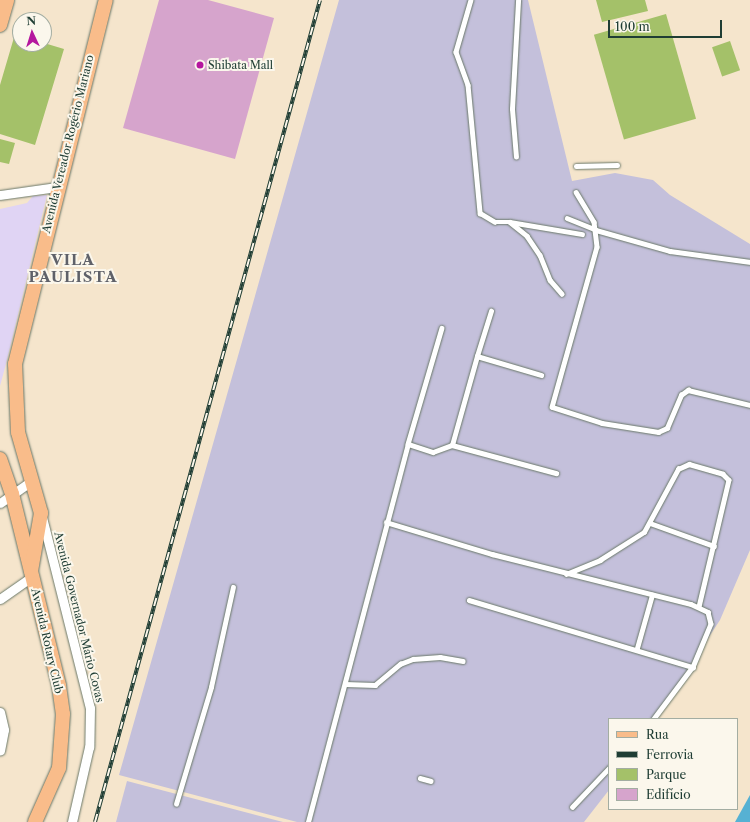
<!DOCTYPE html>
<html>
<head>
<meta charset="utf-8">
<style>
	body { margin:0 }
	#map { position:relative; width:750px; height:822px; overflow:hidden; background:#f5e5cc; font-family:"Libre Caslon Text",serif }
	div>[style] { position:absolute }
	.built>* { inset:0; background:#e0d4f4 }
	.industrial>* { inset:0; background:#c4c0db }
	.green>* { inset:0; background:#a4c169; transform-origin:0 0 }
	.water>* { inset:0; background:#56b1d3 }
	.building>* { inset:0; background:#d6a4cc }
	.roads { filter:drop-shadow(0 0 1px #6a7869) drop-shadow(0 0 1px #6a7869) }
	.lane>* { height:4.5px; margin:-2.25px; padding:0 2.25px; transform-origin:2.25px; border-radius:2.25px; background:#fff }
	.street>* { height:9px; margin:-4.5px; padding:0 4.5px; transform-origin:4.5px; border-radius:4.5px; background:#fff }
	.primary>* { height:14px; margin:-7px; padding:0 7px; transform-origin:7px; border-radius:7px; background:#f9bc8a }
	.rail>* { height:4px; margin-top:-2px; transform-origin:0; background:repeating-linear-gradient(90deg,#fbf7ec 0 8px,#1f3d34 0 16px); box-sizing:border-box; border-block:1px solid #1f3d34 }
	.dots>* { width:11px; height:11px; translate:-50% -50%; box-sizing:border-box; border:2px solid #fbf7ec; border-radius:50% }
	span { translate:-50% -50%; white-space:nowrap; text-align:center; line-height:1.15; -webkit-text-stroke:4px #fbf7ec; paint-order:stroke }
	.poi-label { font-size:11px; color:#1f3d34 }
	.left { translate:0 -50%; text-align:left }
	.street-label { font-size:11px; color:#1f3d34 }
	.district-label { font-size:15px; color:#5f6169; font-weight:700; letter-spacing:1px }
	.legend { position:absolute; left:608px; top:718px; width:130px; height:92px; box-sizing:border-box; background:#fbf7ec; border:1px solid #a3ada2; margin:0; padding:5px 7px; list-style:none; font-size:12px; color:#1f3d34 }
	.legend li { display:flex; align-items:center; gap:8px; height:20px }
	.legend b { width:20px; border:1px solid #a3ada2 }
	.north { position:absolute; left:12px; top:12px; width:40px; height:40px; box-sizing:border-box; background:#fbf7ec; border:1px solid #a3ada2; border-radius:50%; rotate:356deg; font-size:11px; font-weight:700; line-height:16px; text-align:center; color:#1f3d34 }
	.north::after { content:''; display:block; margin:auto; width:14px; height:18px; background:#b5179e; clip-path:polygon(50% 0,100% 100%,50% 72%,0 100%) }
	.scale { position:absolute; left:608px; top:20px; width:114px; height:18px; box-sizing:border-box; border:2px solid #1f3d34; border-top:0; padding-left:5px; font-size:12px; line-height:14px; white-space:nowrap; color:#1f3d34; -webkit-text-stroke:3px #fbf7ec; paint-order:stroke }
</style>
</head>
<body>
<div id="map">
	<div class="built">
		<div style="clip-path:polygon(47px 195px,6px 364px,0 386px,0 209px,27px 203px,33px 196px)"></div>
	</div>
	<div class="industrial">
		<div style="clip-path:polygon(339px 0,528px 0,572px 181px,615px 173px,653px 180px,670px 195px,750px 244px,750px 550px,720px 620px,655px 719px,609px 719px,609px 790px,584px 822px,297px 822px,119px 775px)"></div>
		<div style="clip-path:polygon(127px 781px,283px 822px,116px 822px)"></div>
	</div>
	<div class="green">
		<div style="clip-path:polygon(596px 0,645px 0,648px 11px,602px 22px)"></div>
		<div style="left:666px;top:14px;width:109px;height:75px;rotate:74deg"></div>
		<div style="clip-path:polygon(15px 34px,20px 36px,20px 44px,44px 43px,64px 49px,35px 145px,0 134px,0 85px)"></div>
		<div style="left:730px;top:41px;width:31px;height:19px;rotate:71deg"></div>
		<div style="clip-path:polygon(0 139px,15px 143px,9px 164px,0 162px)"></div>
	</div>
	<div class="water">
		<div style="clip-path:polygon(750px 795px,750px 822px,735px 822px)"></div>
	</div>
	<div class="building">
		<div style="clip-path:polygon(159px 0,208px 0,274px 18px,235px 159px,123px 128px)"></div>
	</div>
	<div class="roads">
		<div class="lane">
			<div style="left:471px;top:0;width:54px;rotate:106.1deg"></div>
			<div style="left:456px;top:52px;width:35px;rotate:70deg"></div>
			<div style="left:468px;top:85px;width:129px;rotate:84.6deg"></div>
			<div style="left:480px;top:213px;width:17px;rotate:31deg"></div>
			<div style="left:495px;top:222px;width:15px"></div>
			<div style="left:510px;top:222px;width:22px;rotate:39deg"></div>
			<div style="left:527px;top:236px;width:23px;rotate:56deg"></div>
			<div style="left:540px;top:255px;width:27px;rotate:68deg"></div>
			<div style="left:550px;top:280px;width:18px;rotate:49deg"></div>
			<div style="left:516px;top:157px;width:48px;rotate:-94.8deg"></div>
			<div style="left:512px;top:109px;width:109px;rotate:-86.8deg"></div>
			<div style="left:576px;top:166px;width:41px;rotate:-1.4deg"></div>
			<div style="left:576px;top:192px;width:35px;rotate:59deg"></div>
			<div style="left:594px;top:222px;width:25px;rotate:83deg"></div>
			<div style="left:597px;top:247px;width:166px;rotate:105.7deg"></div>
			<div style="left:552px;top:407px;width:52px;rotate:17.7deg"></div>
			<div style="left:602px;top:423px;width:57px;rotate:9.1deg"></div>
			<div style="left:658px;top:432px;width:10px;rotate:-24deg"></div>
			<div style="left:667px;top:428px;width:36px;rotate:-67deg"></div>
			<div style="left:681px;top:395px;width:9px;rotate:-36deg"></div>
			<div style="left:688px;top:390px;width:64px;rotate:13.6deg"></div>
			<div style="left:567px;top:218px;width:31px;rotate:22deg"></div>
			<div style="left:596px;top:230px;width:77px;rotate:15.8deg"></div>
			<div style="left:670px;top:251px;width:81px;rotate:7.8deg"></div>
			<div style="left:510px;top:222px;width:73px;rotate:9.5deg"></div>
			<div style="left:442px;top:328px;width:121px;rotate:106.3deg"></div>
			<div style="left:408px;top:444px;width:26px;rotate:18deg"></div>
			<div style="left:433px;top:452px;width:20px;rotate:-20deg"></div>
			<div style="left:452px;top:445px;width:108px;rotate:15.1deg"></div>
			<div style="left:477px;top:356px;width:47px;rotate:-72.7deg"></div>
			<div style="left:452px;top:445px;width:92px;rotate:-74.3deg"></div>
			<div style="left:477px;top:356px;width:67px;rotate:16.5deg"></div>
			<div style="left:386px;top:522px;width:111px;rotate:16.8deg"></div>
			<div style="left:492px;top:554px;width:205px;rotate:14.1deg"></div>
			<div style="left:691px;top:604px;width:19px;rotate:25deg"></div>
			<div style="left:708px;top:612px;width:12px;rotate:76deg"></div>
			<div style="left:711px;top:624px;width:47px;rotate:112.7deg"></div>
			<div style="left:693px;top:667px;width:65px;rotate:126.9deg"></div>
			<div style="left:650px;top:523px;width:68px;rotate:19.8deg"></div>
			<div style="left:566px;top:574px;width:37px;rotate:-22deg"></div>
			<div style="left:600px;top:560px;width:52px;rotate:-32.5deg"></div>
			<div style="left:644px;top:532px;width:72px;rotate:-61.6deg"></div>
			<div style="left:678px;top:469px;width:12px;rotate:-24deg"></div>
			<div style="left:689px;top:464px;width:35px;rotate:16deg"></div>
			<div style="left:723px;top:474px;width:8px;rotate:45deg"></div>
			<div style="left:729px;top:480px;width:130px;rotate:103.3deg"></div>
			<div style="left:469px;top:600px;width:234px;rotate:16.7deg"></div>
			<div style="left:637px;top:648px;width:55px;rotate:-74.2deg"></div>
			<div style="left:345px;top:684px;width:30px;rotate:2deg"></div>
			<div style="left:375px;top:685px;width:33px;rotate:-40deg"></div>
			<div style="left:400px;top:664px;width:14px;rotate:-21deg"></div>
			<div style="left:413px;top:659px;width:27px;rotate:-4deg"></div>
			<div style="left:440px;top:657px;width:23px;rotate:10deg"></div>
			<div style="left:420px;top:778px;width:11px;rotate:15deg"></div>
			<div style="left:176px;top:804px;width:122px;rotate:-73.3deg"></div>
			<div style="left:211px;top:687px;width:102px;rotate:-77.6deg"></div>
			<div style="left:572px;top:807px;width:54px;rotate:-46.5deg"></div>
			<div style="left:308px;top:822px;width:391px;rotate:-75.2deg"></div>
		</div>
		<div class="street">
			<div style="left:0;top:195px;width:58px;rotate:-8deg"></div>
			<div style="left:0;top:503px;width:39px;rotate:-35deg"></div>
			<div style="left:42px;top:517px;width:197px;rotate:75.9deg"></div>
			<div style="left:90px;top:708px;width:39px;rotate:91deg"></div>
			<div style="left:89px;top:747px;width:77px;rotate:102.8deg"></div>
			<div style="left:0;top:599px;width:39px;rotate:-35deg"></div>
			<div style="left:0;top:712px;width:18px;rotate:77deg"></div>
			<div style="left:4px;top:730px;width:21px;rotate:101deg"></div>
		</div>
		<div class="primary">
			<div style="left:0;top:25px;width:26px;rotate:-74deg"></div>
			<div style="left:0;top:459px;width:37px;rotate:71deg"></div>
			<div style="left:12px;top:494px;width:198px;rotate:76.2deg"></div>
			<div style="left:59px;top:686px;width:28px;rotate:82deg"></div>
			<div style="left:63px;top:714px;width:54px;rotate:94.2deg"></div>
			<div style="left:59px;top:768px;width:59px;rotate:114deg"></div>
			<div style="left:31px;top:571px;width:59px;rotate:-80.2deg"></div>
			<div style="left:41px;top:513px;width:84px;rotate:-105.9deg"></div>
			<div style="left:18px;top:432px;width:68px;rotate:-92.5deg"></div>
			<div style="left:15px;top:364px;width:375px;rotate:-76deg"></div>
		</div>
	</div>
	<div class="rail">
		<div style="left:95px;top:822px;width:852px;rotate:-74.69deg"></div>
	</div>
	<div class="dots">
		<div style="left:200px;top:65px;background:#b5179e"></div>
	</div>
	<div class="poi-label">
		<span class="left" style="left:208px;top:65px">Shibata Mall</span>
	</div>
	<div class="street-label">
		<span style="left:68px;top:144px;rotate:-76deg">Avenida Vereador Rogério Mariano</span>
		<span style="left:79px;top:617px;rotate:76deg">Avenida Governador Mário Covas</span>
		<span style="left:47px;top:641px;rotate:77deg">Avenida Rotary Club</span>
	</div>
	<div class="district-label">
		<span style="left:73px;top:268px">VILA<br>PAULISTA</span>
	</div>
	<ul class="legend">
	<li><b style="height:5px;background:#f9bc8a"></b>Rua</li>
	<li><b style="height:5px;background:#1f3d34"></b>Ferrovia</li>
	<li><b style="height:11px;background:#a4c169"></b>Parque</li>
	<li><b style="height:11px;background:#d6a4cc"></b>Edifício</li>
	</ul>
	<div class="north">N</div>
	<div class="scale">100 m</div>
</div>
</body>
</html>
